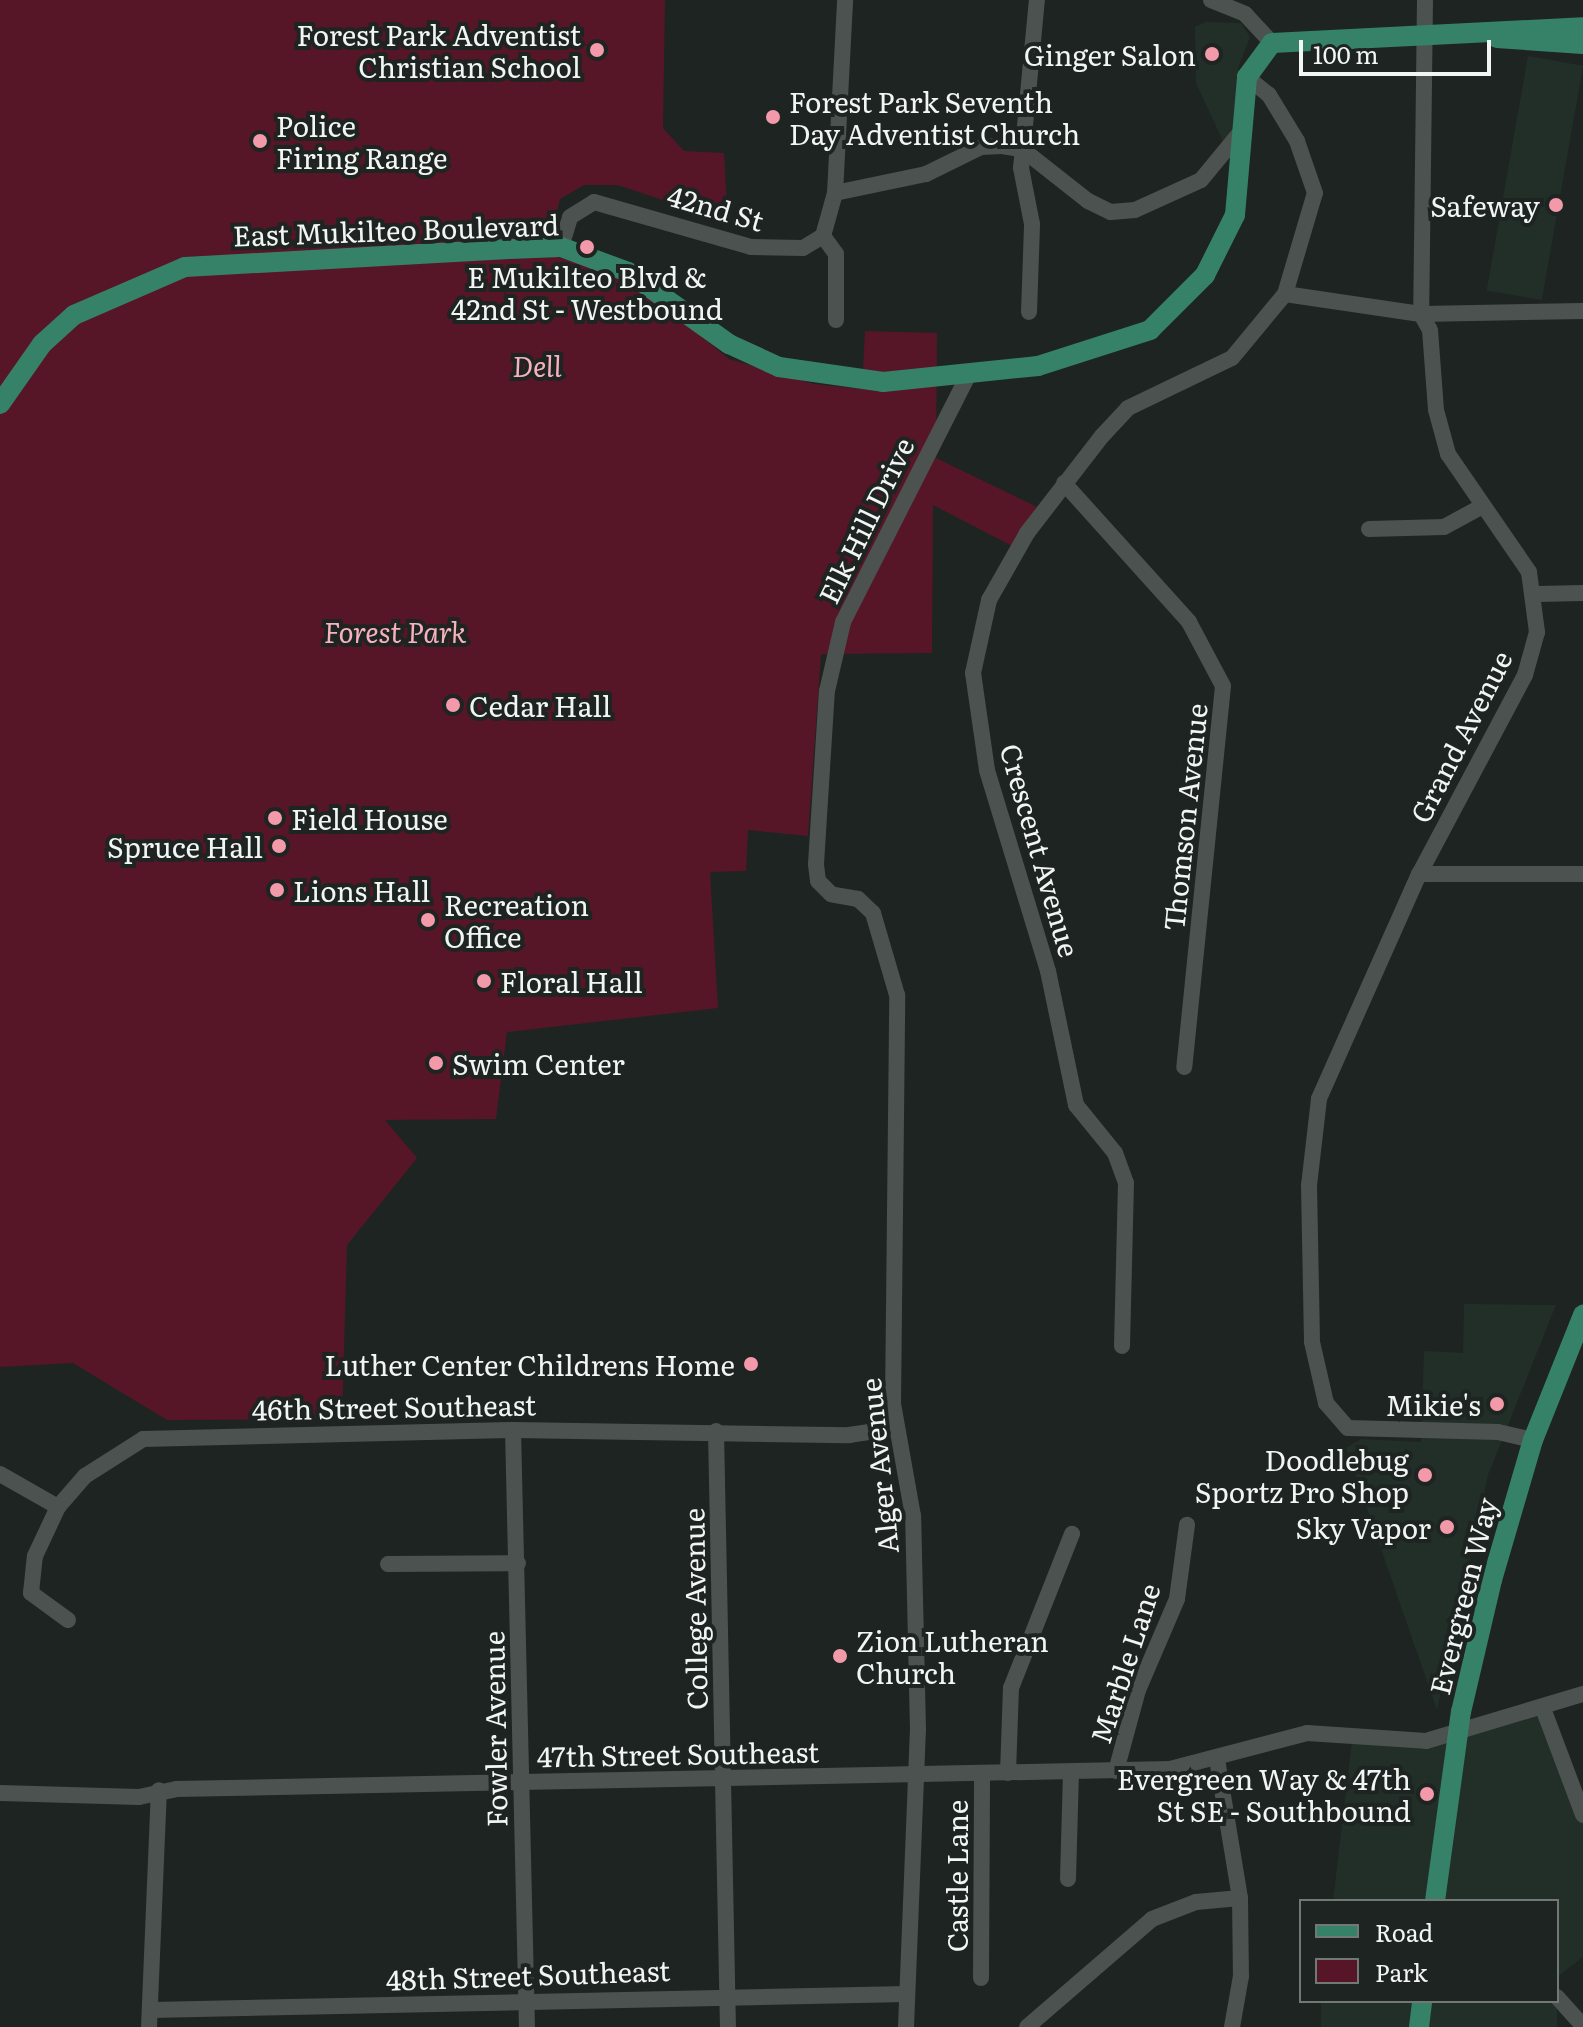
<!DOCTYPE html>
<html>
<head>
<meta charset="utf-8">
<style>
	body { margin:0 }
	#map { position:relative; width:1583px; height:2027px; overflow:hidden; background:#1e2421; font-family:Literata,serif }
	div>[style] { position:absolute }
	.built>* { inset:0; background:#222f29; transform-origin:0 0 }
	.green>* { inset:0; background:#561628 }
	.minor>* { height:16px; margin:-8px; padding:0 8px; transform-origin:8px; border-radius:8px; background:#4c524f }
	.major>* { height:20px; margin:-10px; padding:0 10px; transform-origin:10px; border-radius:10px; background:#368269 }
	.dots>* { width:22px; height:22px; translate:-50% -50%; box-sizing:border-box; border:4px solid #1e2421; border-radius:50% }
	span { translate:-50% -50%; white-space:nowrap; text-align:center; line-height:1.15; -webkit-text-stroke:8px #1e2421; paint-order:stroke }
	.poi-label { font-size:28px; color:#f1f5f3 }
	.right { translate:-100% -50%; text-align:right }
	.left { translate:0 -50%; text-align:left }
	.street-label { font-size:28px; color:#f1f5f3 }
	.park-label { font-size:28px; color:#f7b1bd; font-style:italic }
	.legend { position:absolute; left:1299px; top:1899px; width:260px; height:104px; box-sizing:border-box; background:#1e2421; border:2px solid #727875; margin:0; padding:10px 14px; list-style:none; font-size:24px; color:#f1f5f3 }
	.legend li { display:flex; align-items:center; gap:16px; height:40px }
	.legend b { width:40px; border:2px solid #727875 }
	.scale { position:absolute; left:1299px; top:40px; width:192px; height:36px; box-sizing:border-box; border:4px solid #f1f5f3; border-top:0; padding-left:10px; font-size:24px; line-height:28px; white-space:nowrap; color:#f1f5f3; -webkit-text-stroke:6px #1e2421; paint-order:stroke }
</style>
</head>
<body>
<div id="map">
	<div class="built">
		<div style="clip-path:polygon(1206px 22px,1241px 23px,1250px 37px,1238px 68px,1237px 126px,1223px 141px,1196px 83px,1195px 27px)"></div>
		<div style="left:1528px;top:56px;width:56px;height:238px;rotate:10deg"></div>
		<div style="clip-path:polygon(1464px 1304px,1556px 1305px,1488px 1475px,1437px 1710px,1346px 1448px,1361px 1439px,1421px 1442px,1424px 1351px,1463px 1353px)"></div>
		<div style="clip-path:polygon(1544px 1711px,1583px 1803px,1583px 1957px,1557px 1977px,1557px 1901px,1333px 1901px,1353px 1732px,1426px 1741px)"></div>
		<div style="left:1321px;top:2001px;width:236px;height:26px"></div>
	</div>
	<div class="green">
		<div style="clip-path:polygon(0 0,665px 0,663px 128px,684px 151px,724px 153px,728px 222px,618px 185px,584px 185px,560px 199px,550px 238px,557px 257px,628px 276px,729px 359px,814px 384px,862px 389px,865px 331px,937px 333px,936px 458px,1037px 507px,1012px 546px,933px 505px,932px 653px,821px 654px,808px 836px,748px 830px,746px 871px,710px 872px,718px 1008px,507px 1032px,496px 1119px,385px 1120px,417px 1158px,347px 1245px,342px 1419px,167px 1420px,73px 1363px,0 1367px)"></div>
	</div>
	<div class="minor">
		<div style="left:1211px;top:0;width:37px;rotate:22deg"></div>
		<div style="left:1245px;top:14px;width:40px;rotate:47deg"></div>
		<div style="left:1425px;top:0;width:314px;rotate:90.7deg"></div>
		<div style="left:1421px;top:314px;width:18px;rotate:61deg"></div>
		<div style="left:1430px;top:330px;width:80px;rotate:85.7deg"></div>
		<div style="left:1436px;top:410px;width:46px;rotate:74.7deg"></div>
		<div style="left:1448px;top:454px;width:143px;rotate:55.5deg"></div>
		<div style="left:1529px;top:572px;width:61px;rotate:82.4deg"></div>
		<div style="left:1537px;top:632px;width:45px;rotate:105.6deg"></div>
		<div style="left:1525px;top:675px;width:225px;rotate:118deg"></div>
		<div style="left:1419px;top:874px;width:246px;rotate:114deg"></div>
		<div style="left:1319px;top:1099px;width:87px;rotate:96.6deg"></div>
		<div style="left:1309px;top:1185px;width:157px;rotate:88.9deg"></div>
		<div style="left:1312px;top:1342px;width:63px;rotate:77.1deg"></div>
		<div style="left:1326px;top:1403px;width:33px;rotate:49deg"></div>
		<div style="left:1348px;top:1428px;width:150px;rotate:1.5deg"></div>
		<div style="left:1498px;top:1432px;width:36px;rotate:13deg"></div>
		<div style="left:835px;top:193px;width:93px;rotate:-11.8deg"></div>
		<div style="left:926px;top:174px;width:61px;rotate:-26.1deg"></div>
		<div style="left:981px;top:147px;width:21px;rotate:-3deg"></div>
		<div style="left:1002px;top:146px;width:20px;rotate:9deg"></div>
		<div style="left:1022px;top:149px;width:84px;rotate:38.2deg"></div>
		<div style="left:1088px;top:201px;width:25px;rotate:26deg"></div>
		<div style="left:1111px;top:212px;width:24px;rotate:-5deg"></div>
		<div style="left:1135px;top:210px;width:72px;rotate:-24.4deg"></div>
		<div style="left:1201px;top:180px;width:66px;rotate:-50.5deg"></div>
		<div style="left:823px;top:236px;width:45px;rotate:-74.4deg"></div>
		<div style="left:835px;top:193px;width:193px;rotate:-87deg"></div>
		<div style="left:823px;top:236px;width:22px;rotate:54deg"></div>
		<div style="left:836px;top:254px;width:66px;rotate:90deg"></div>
		<div style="left:561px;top:247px;width:31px;rotate:-73deg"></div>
		<div style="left:570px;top:217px;width:28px;rotate:-32deg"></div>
		<div style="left:594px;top:202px;width:163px;rotate:16deg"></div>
		<div style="left:751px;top:247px;width:52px;rotate:1.1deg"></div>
		<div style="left:803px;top:248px;width:23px;rotate:-31deg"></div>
		<div style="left:1285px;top:294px;width:137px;rotate:8.4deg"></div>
		<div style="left:1421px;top:314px;width:162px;rotate:-1.1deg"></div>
		<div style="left:1029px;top:312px;width:88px;rotate:-88deg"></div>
		<div style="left:1032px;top:224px;width:57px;rotate:-101.1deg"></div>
		<div style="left:1021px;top:168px;width:169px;rotate:-84.6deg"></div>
		<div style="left:1064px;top:483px;width:187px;rotate:48deg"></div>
		<div style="left:1189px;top:622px;width:72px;rotate:62deg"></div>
		<div style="left:1223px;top:686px;width:383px;rotate:95.8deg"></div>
		<div style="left:1369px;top:529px;width:75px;rotate:-1.5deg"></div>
		<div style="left:1444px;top:527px;width:42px;rotate:-28.4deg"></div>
		<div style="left:1537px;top:594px;width:46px;rotate:-1.2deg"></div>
		<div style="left:1419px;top:874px;width:164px"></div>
		<div style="left:1122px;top:1346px;width:163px;rotate:-88.6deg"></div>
		<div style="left:1126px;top:1183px;width:32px;rotate:-110deg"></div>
		<div style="left:1115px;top:1153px;width:62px;rotate:-129.1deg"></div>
		<div style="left:1076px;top:1105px;width:137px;rotate:-101.8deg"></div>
		<div style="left:1048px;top:971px;width:210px;rotate:-106.9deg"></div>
		<div style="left:987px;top:770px;width:98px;rotate:-98.2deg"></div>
		<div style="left:973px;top:673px;width:75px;rotate:-77.6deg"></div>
		<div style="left:989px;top:600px;width:77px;rotate:-60.4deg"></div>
		<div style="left:1027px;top:533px;width:123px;rotate:-52.3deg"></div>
		<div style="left:1102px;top:436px;width:38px;rotate:-47deg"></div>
		<div style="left:1128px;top:408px;width:115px;rotate:-25.7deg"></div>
		<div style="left:1232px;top:358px;width:83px;rotate:-50.4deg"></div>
		<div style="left:1285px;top:294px;width:105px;rotate:-73.5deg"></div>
		<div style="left:1315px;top:193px;width:55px;rotate:-109.1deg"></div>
		<div style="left:1297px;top:141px;width:54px;rotate:-121.3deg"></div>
		<div style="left:1269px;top:95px;width:28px;rotate:-141deg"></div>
		<div style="left:513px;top:1430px;width:597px;rotate:88.66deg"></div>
		<div style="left:716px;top:1431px;width:596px;rotate:88.85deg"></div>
		<div style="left:0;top:1474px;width:67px;rotate:29.6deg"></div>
		<div style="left:388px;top:1564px;width:130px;rotate:-0.4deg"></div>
		<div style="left:68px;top:1620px;width:46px;rotate:-143.9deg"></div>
		<div style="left:31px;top:1593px;width:37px;rotate:-84deg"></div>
		<div style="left:35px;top:1556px;width:54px;rotate:-64.9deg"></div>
		<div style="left:58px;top:1507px;width:41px;rotate:-48.9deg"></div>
		<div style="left:85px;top:1476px;width:69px;rotate:-32.5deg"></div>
		<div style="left:143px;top:1439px;width:370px;rotate:-1.4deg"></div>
		<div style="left:513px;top:1430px;width:336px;rotate:0.9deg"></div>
		<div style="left:849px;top:1435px;width:48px;rotate:-8.5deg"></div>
		<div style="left:1544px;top:1711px;width:111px;rotate:69.4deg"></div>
		<div style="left:1217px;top:1759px;width:141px;rotate:80.6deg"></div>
		<div style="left:1240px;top:1898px;width:78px;rotate:89.3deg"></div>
		<div style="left:1241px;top:1976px;width:52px;rotate:100deg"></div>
		<div style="left:1116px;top:1771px;width:84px;rotate:-74.8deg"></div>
		<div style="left:1138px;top:1690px;width:99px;rotate:-66.8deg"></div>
		<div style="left:1177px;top:1599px;width:75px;rotate:-82.3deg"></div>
		<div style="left:1008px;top:1773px;width:85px;rotate:-88deg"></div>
		<div style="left:1011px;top:1688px;width:166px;rotate:-68.4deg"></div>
		<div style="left:0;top:1793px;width:139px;rotate:1.6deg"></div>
		<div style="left:139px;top:1797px;width:38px;rotate:-12deg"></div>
		<div style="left:176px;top:1789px;width:994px;rotate:-1.15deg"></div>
		<div style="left:1170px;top:1769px;width:142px;rotate:-14.7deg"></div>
		<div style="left:1307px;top:1733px;width:119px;rotate:3.8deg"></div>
		<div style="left:1426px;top:1741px;width:164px;rotate:-16.7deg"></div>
		<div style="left:1068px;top:1879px;width:107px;rotate:-88.4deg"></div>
		<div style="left:981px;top:1978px;width:204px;rotate:-89.7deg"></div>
		<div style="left:1557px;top:1997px;width:39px;rotate:48deg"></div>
		<div style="left:151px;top:2010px;width:756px;rotate:-1.21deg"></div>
		<div style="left:149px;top:2027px;width:237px;rotate:-87.6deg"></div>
		<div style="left:906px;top:2027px;width:297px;rotate:-87.7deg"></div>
		<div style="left:918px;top:1730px;width:214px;rotate:-91.3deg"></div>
		<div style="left:913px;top:1516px;width:114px;rotate:-100.1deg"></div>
		<div style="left:893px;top:1404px;width:409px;rotate:-89.4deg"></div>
		<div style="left:897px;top:995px;width:85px;rotate:-106.3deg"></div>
		<div style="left:873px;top:913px;width:21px;rotate:-137deg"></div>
		<div style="left:858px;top:899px;width:27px;rotate:-170deg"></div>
		<div style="left:831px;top:894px;width:18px;rotate:-135deg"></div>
		<div style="left:818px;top:881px;width:17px;rotate:-97deg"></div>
		<div style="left:816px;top:864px;width:173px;rotate:-86.4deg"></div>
		<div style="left:827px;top:691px;width:71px;rotate:-76.9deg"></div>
		<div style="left:843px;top:622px;width:274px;rotate:-63.1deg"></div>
		<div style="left:1027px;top:2027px;width:165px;rotate:-40.8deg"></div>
		<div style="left:1152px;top:1919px;width:47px;rotate:-21.1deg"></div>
		<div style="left:1196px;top:1902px;width:44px;rotate:-5.2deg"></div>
	</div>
	<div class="major">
		<div style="left:1497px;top:38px;width:86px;rotate:4deg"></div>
		<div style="left:0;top:404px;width:73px;rotate:-55deg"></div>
		<div style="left:42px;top:344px;width:43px;rotate:-42.2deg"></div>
		<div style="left:74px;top:315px;width:121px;rotate:-23.4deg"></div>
		<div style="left:185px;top:267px;width:324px;rotate:-3.2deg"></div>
		<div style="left:509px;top:249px;width:52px;rotate:-2.2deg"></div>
		<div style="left:561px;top:247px;width:72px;rotate:20.5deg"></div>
		<div style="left:628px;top:272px;width:124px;rotate:35.5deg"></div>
		<div style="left:729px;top:344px;width:55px;rotate:24.7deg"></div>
		<div style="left:779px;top:367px;width:105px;rotate:8.2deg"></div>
		<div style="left:883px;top:382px;width:156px;rotate:-5.9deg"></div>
		<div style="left:1038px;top:366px;width:118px;rotate:-17.8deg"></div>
		<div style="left:1150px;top:330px;width:78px;rotate:-45deg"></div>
		<div style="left:1205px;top:275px;width:67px;rotate:-63.4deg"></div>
		<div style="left:1235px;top:215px;width:139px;rotate:-85deg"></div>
		<div style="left:1247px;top:77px;width:42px;rotate:-53.7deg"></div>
		<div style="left:1272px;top:43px;width:311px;rotate:-2.9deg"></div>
		<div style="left:1435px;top:1901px;width:191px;rotate:-82.2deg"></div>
		<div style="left:1461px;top:1712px;width:136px;rotate:-76.8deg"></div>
		<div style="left:1492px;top:1580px;width:146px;rotate:-73.7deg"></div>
		<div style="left:1533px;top:1440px;width:135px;rotate:-68.2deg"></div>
		<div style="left:1419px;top:2027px;width:26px;rotate:-83deg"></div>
	</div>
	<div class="dots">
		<div style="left:597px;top:50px;background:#f39aaa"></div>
		<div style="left:1212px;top:54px;background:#f39aaa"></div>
		<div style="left:773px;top:117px;background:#f39aaa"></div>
		<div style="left:260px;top:141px;background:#f39aaa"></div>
		<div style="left:1556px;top:205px;background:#f39aaa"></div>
		<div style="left:587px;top:247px;background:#f39aaa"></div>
		<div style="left:453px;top:705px;background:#f39aaa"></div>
		<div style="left:275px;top:818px;background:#f39aaa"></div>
		<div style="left:279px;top:846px;background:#f39aaa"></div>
		<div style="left:277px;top:890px;background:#f39aaa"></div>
		<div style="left:428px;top:920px;background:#f39aaa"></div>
		<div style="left:484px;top:981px;background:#f39aaa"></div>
		<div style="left:436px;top:1063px;background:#f39aaa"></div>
		<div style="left:751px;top:1364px;background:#f39aaa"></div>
		<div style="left:1497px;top:1404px;background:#f39aaa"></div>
		<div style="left:1425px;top:1475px;background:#f39aaa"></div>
		<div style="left:1447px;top:1527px;background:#f39aaa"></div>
		<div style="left:840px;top:1656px;background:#f39aaa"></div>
		<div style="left:1427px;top:1794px;background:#f39aaa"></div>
	</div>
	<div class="poi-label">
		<span class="right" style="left:581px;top:50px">Forest Park Adventist<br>Christian School</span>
		<span class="right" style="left:1196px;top:54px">Ginger Salon</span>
		<span class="left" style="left:789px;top:117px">Forest Park Seventh<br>Day Adventist Church</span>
		<span class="left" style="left:276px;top:141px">Police<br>Firing Range</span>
		<span class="right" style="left:1540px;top:205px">Safeway</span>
		<span style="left:587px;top:292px">E Mukilteo Blvd &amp;<br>42nd St - Westbound</span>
		<span class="left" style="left:469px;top:705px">Cedar Hall</span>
		<span class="left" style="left:291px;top:818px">Field House</span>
		<span class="right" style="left:263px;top:846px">Spruce Hall</span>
		<span class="left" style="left:293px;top:890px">Lions Hall</span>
		<span class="left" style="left:444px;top:920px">Recreation<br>Office</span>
		<span class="left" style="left:500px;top:981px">Floral Hall</span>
		<span class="left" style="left:452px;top:1063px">Swim Center</span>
		<span class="right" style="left:735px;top:1364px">Luther Center Childrens Home</span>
		<span class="right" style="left:1481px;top:1404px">Mikie's</span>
		<span class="right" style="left:1409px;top:1475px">Doodlebug<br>Sportz Pro Shop</span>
		<span class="right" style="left:1431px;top:1527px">Sky Vapor</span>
		<span class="left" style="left:856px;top:1656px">Zion Lutheran<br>Church</span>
		<span class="right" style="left:1411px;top:1794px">Evergreen Way &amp; 47th<br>St SE - Southbound</span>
	</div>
	<div class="street-label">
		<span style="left:716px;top:207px;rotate:16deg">42nd St</span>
		<span style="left:396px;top:229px;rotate:-2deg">East Mukilteo Boulevard</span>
		<span style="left:865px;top:520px;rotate:-64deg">Elk Hill Drive</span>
		<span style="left:1460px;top:736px;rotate:-63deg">Grand Avenue</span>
		<span style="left:1184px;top:817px;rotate:-84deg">Thomson Avenue</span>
		<span style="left:1041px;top:850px;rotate:74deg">Crescent Avenue</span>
		<span style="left:394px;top:1406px;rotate:-1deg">46th Street Southeast</span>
		<span style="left:878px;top:1466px;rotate:-96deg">Alger Avenue</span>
		<span style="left:1462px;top:1596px;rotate:-76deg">Evergreen Way</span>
		<span style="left:694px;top:1609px;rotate:-91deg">College Avenue</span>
		<span style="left:1124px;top:1663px;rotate:-72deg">Marble Lane</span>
		<span style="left:494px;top:1729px;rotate:-91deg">Fowler Avenue</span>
		<span style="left:678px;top:1753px;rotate:-1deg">47th Street Southeast</span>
		<span style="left:956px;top:1876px;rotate:-90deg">Castle Lane</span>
		<span style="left:528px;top:1974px;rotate:-2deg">48th Street Southeast</span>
	</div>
	<div class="park-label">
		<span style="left:537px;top:365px">Dell</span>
		<span style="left:395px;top:631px">Forest Park</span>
	</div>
	<ul class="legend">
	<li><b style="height:10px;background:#368269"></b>Road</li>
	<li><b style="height:22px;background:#561628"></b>Park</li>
	</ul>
	<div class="scale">100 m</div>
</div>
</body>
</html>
